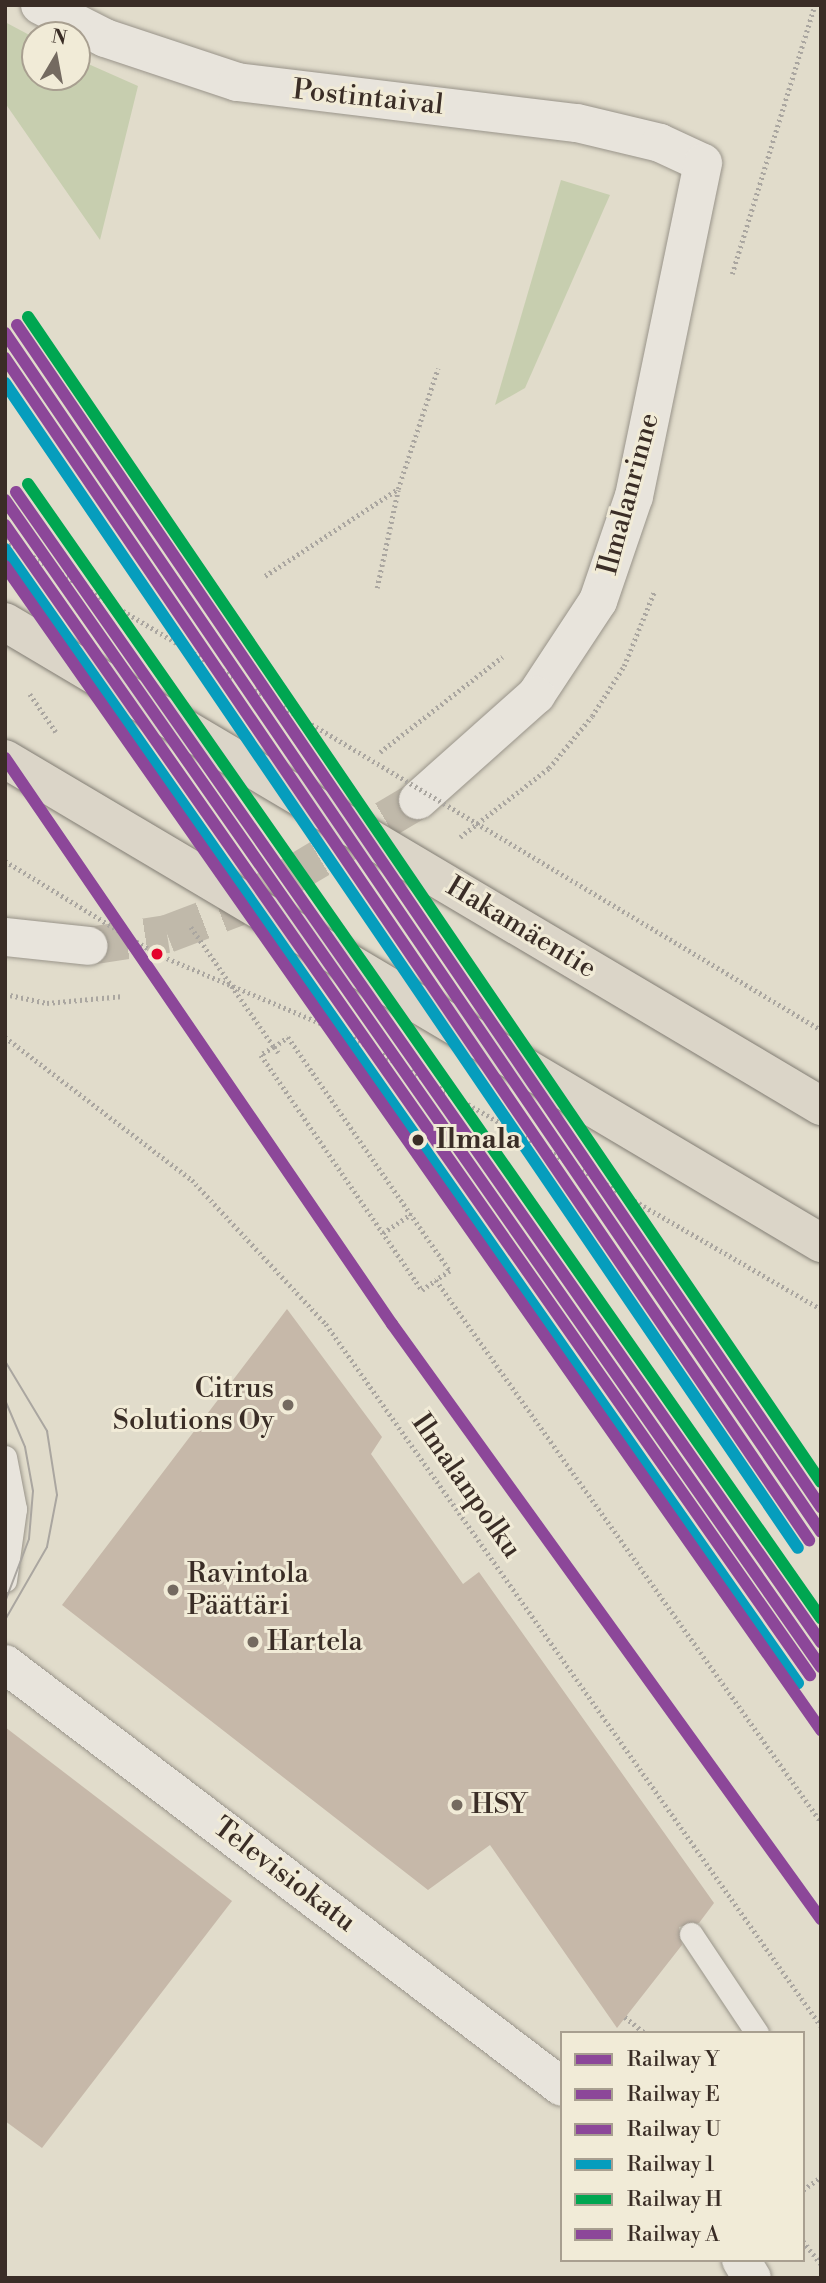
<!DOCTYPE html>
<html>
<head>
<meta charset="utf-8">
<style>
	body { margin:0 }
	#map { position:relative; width:826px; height:2283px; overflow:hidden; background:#e1dccb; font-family:"Libre Bodoni",serif }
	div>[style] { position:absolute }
	.green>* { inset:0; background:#c7ceaf }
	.building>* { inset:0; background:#c6b8a9 }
	.secondary-tunnel>* { height:38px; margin-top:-19px; transform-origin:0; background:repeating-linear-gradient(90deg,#c0b9aa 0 38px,transparent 0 57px) }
	.path>* { height:4.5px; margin-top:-2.25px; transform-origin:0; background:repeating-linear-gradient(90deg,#aaa6a0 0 2px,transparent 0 5.5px) }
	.roads { filter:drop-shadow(0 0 2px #99948a) drop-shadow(0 0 2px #99948a) }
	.lane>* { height:23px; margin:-11.5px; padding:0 11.5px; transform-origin:11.5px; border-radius:11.5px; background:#e8e4dc }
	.street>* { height:38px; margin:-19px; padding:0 19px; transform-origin:19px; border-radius:19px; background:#e8e4dc }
	.secondary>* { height:38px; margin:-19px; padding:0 19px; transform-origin:19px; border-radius:19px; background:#e8e4dc }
	.tram>* { height:2px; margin:-1px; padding:0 1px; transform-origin:1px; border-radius:1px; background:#aaa6a0 }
	.path-bridge>* { height:4.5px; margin-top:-2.25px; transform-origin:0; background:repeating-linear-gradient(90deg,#aaa6a0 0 2px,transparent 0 5.5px) }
	.bridges { filter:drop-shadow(0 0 2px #827d74) drop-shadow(0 0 2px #827d74) }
	.primary-bridge>* { height:38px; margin:-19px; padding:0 19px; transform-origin:19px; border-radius:19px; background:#dbd5c8 }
	.rail-1>* { height:12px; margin:-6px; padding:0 6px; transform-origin:6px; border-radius:6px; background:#8c4799 }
	.rail-2>* { height:12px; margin:-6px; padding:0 6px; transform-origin:6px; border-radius:6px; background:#8c4799 }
	.rail-3>* { height:12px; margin:-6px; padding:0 6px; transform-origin:6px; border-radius:6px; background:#8c4799 }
	.rail-4>* { height:12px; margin:-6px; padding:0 6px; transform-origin:6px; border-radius:6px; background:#069dbd }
	.rail-5>* { height:12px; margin:-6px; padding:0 6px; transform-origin:6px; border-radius:6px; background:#00a651 }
	.rail-6>* { height:12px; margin:-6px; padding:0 6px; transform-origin:6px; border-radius:6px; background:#8c4799 }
	.dots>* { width:19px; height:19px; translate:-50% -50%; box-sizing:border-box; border:4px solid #f1ebd7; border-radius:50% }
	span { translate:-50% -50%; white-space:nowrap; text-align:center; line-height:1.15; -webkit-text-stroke:6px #f1ebd7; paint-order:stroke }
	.street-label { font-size:28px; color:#3a2d26 }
	.stop-label { font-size:28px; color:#3a2d26; font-weight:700 }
	.left { translate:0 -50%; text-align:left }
	.poi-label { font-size:28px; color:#3a2d26 }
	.right { translate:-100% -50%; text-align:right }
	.frame { position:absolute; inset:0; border:7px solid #3a2d26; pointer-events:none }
	.legend { position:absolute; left:560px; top:2031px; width:245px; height:231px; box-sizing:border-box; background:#f1ebd7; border:2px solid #a89f90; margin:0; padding:9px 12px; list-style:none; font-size:21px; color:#3a2d26 }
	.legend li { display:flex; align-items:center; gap:14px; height:35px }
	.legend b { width:35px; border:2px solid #a89f90 }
	.north { position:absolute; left:21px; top:21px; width:70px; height:70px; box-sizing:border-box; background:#f1ebd7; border:2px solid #a89f90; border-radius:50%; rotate:10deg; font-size:19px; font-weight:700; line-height:28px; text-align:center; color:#3a2d26 }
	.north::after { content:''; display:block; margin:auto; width:24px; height:32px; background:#746a60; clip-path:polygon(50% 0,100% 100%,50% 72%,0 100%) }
</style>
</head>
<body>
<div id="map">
	<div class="green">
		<div style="clip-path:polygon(5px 22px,35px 38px,35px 77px,77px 77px,77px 59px,138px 86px,100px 240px,5px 103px)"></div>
		<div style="clip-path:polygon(561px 180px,610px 195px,525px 388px,495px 405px)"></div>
	</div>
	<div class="building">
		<div style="clip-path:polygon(287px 1309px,382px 1437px,371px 1454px,463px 1584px,479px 1572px,714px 1903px,699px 1923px,679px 1927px,682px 1945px,617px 2028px,490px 1845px,428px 1890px,62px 1605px)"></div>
		<div style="clip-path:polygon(5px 1727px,232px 1901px,42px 2148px,5px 2121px)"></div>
	</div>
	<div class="secondary-tunnel">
		<div style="left:89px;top:946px;width:79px;rotate:-8.7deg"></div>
		<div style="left:167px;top:934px;width:76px;rotate:-20.8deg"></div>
		<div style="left:238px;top:907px;width:209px;rotate:-30.7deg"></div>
	</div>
	<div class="path">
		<div style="left:732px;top:274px;width:282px;rotate:-72.9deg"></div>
		<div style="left:265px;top:576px;width:159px;rotate:-33.2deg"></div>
		<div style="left:398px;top:489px;width:127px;rotate:-71.7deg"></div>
		<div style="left:377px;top:588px;width:100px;rotate:-77.9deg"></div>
		<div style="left:30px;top:694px;width:46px;rotate:55.6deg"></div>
		<div style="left:380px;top:752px;width:155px;rotate:-37.9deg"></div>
		<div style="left:460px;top:837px;width:113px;rotate:-37.8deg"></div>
		<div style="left:549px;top:768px;width:67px;rotate:-50.4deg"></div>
		<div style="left:592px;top:716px;width:59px;rotate:-57.4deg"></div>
		<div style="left:624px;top:666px;width:80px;rotate:-67.9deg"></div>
		<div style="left:191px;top:927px;width:146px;rotate:55.3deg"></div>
		<div style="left:274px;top:1047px;width:15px;rotate:148deg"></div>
		<div style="left:261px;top:1055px;width:285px;rotate:55.6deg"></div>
		<div style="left:422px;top:1290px;width:17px;rotate:-36deg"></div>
		<div style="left:436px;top:1280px;width:665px;rotate:54.61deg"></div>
		<div style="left:5px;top:994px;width:43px;rotate:12.1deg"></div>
		<div style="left:47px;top:1003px;width:77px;rotate:-5.2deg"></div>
		<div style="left:5px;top:1037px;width:235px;rotate:37.4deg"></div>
		<div style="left:192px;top:1180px;width:197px;rotate:47.1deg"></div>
		<div style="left:326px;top:1324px;width:859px;rotate:54.81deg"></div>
		<div style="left:278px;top:1053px;width:7px;rotate:-124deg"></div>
		<div style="left:274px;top:1047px;width:17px;rotate:-36deg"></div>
		<div style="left:288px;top:1037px;width:285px;rotate:55.3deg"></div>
		<div style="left:450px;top:1271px;width:17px;rotate:147deg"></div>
		<div style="left:383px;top:1233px;width:34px;rotate:-34deg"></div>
		<div style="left:625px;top:2017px;width:26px;rotate:39deg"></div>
		<div style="left:803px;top:2190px;width:22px;rotate:-36deg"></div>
		<div style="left:803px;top:2241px;width:29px;rotate:52deg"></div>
	</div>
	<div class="roads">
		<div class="lane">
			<div style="left:5px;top:1457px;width:53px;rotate:79.1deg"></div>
			<div style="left:15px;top:1509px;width:72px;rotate:98deg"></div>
			<div style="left:691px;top:1934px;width:119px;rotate:56.3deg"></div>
		</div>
		<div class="street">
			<div style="left:5px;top:1664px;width:699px;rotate:37.21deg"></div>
			<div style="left:741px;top:2260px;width:21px;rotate:59deg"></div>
		</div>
		<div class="secondary">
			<div style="left:40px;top:5px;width:73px;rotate:26.9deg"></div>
			<div style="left:105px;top:38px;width:139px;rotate:18.4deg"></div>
			<div style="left:237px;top:82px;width:342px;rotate:6.9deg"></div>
			<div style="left:577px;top:123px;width:85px;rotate:13.5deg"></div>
			<div style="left:660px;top:143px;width:47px;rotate:24.9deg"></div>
			<div style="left:703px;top:163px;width:340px;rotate:101.7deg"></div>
			<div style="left:634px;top:496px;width:111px;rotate:108.9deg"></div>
			<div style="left:598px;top:601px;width:113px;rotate:123.4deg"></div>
			<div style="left:536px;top:695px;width:158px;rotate:138.3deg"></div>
			<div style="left:5px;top:937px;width:84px;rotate:6.1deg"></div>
		</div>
	</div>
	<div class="tram">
		<div style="left:5px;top:1361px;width:82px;rotate:59deg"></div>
		<div style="left:47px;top:1431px;width:65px;rotate:81.1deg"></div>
		<div style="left:57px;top:1495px;width:53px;rotate:100.9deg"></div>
		<div style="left:47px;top:1547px;width:84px;rotate:119.9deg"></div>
		<div style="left:5px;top:1400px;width:51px;rotate:66.9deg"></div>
		<div style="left:25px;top:1447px;width:45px;rotate:79.7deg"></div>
		<div style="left:33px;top:1491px;width:48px;rotate:94.8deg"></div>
		<div style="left:29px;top:1539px;width:67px;rotate:110.9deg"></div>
	</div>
	<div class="path-bridge">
		<div style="left:5px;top:540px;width:952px;rotate:30.98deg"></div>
		<div style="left:5px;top:861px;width:178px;rotate:31.5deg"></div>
		<div style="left:157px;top:954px;width:208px;rotate:22.9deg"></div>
		<div style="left:349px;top:1035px;width:546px;rotate:30.14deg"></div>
	</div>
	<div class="bridges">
		<div class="primary-bridge">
			<div style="left:5px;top:622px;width:949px;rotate:30.67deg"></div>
			<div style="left:5px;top:759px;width:949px;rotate:30.67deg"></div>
		</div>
	</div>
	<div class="rail-1">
		<div style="left:5px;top:333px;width:1450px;rotate:55.76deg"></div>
		<div style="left:5px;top:500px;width:1424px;rotate:55.04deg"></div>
	</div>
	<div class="rail-2">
		<div style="left:5px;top:358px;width:1430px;rotate:55.78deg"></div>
		<div style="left:5px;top:525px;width:1404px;rotate:55.01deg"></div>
	</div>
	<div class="rail-3">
		<div style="left:17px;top:325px;width:1430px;rotate:55.78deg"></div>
		<div style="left:16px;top:492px;width:1404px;rotate:55.01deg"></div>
	</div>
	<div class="rail-4">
		<div style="left:5px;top:383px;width:1409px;rotate:55.76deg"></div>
		<div style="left:5px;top:549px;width:1384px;rotate:55.04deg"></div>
	</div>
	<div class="rail-5">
		<div style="left:28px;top:317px;width:1409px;rotate:55.76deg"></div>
		<div style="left:28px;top:484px;width:1384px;rotate:55.04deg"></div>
	</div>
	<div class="rail-6">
		<div style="left:5px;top:566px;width:1422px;rotate:54.97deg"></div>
		<div style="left:5px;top:758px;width:686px;rotate:55.64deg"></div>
		<div style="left:392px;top:1324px;width:734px;rotate:54.21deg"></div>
	</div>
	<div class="dots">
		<div style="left:157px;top:954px;background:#e4002b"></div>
		<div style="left:418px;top:1140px;background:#3a2d26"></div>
		<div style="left:288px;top:1405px;background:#746a60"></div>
		<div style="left:173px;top:1590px;background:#746a60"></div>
		<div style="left:253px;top:1642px;background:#746a60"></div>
		<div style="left:457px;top:1805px;background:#746a60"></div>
	</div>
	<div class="street-label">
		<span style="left:368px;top:98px;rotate:6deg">Postintaival</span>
		<span style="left:629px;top:494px;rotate:-75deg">Ilmalanrinne</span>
		<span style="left:521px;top:928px;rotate:31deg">Hakamäentie</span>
		<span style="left:466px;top:1486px;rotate:55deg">Ilmalanpolku</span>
		<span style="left:284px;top:1875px;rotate:37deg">Televisiokatu</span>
	</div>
	<div class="stop-label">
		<span class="left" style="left:436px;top:1140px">Ilmala</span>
	</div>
	<div class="poi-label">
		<span class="right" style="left:274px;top:1405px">Citrus<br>Solutions Oy</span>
		<span class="left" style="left:187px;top:1590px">Ravintola<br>Päättäri</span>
		<span class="left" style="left:267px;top:1642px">Hartela</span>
		<span class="left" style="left:471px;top:1805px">HSY</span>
	</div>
	<div class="frame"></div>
	<ul class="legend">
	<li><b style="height:9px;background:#8c4799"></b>Railway Y</li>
	<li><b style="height:9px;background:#8c4799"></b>Railway E</li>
	<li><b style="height:9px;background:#8c4799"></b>Railway U</li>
	<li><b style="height:9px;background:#069dbd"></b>Railway 1</li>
	<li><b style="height:9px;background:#00a651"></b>Railway H</li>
	<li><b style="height:9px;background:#8c4799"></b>Railway A</li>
	</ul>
	<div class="north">N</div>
</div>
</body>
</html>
